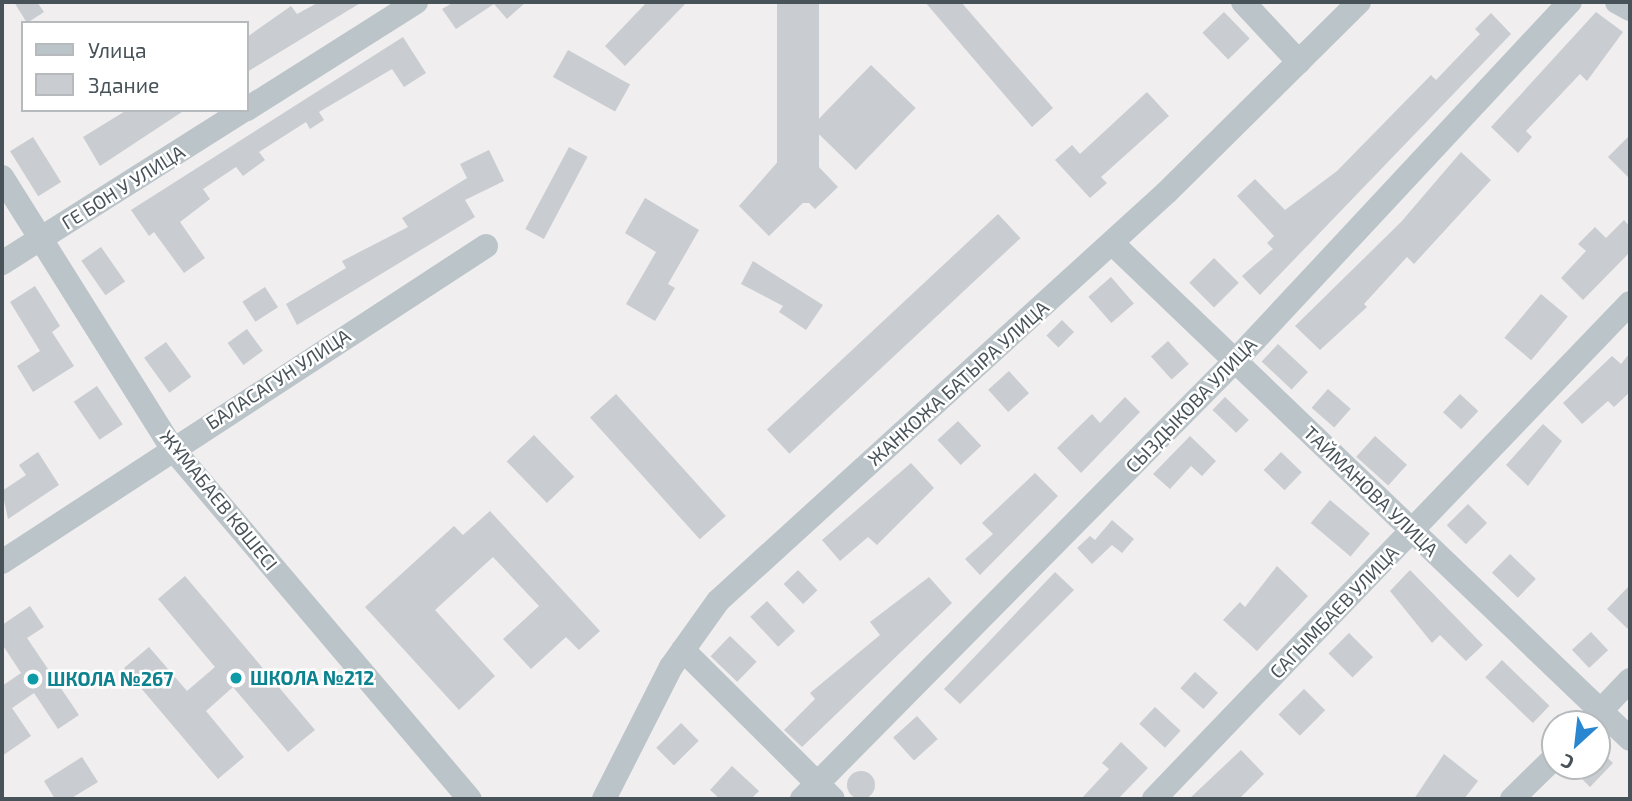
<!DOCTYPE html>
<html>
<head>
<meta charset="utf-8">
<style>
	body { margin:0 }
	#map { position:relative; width:1632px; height:801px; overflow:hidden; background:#f0eeee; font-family:"Exo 2",sans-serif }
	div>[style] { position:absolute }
	.building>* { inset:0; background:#c9ccd0; transform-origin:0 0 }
	.round { border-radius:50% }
	.minor>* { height:24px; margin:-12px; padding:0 12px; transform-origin:12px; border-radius:12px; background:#bac4c9 }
	.dots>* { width:19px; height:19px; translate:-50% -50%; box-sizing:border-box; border:4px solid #fff; border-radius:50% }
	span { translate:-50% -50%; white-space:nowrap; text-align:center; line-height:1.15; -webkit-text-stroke:5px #fff; paint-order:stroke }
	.street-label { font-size:19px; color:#485359 }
	.culture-label { font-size:19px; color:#0d838f; font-weight:700 }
	.left { translate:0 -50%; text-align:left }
	.frame { position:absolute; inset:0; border:4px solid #485359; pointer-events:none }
	.legend { position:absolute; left:21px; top:21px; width:228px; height:91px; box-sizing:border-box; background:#fff; border:2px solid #b6babd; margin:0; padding:9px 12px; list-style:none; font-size:21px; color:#485359 }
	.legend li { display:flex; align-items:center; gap:14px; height:35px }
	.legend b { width:35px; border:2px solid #b6babd }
	.north { position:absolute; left:1541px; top:710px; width:70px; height:70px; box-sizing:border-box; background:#fff; border:2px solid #b6babd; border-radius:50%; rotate:207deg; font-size:19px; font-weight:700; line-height:28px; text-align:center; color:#485359 }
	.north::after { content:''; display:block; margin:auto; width:24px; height:32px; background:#2887d0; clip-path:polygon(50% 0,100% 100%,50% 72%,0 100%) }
</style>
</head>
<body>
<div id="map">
	<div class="building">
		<div style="clip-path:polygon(14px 2px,37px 2px,44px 12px,27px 23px)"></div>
		<div style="clip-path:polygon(319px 2px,362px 2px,247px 72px,247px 37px,291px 6px,297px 14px)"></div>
		<div style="clip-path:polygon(454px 2px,526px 2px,507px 19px,494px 4px,456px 29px,442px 9px)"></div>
		<div style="clip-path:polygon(647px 2px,687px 2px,625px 66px,605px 46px)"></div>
		<div style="left:777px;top:2px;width:42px;height:201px"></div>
		<div style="clip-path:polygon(925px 2px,961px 2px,1053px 108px,1032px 127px)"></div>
		<div style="left:1224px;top:12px;width:37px;height:30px;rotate:46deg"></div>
		<div style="clip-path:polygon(1596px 12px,1623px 32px,1587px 81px,1580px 74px,1526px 131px,1532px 137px,1518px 153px,1491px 127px)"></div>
		<div style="clip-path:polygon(1491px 13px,1511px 34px,1260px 295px,1242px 276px,1273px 249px,1267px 243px,1274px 236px,1237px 196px,1255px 179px,1285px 210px,1337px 171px,1431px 75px,1436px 80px,1480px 34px,1475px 29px)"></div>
		<div style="clip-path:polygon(403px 37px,426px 73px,404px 87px,392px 69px,319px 112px,324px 120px,310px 129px,306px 122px,259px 152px,265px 160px,243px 176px,236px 167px,203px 189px,210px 199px,180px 222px,205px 258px,184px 273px,154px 232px,149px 236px,131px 210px)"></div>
		<div style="left:568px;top:50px;width:71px;height:31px;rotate:29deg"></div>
		<div style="left:871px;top:65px;width:62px;height:86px;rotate:44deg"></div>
		<div style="clip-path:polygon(1147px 92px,1169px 116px,1101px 177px,1107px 183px,1090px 198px,1055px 160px,1072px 145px,1080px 154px)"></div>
		<div style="clip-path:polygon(127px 110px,185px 110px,100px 166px,83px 137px)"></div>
		<div style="clip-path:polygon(1630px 135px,1630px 179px,1608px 157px)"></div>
		<div style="left:33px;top:137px;width:53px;height:27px;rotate:58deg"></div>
		<div style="clip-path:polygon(795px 142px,838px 187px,815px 209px,806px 200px,769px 236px,739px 206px)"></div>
		<div style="left:569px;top:147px;width:21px;height:93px;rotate:28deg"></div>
		<div style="clip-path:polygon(489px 150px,504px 181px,465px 200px,475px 217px,297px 325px,286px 304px,346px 268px,342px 261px,408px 227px,402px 218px,467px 178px,460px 164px)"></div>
		<div style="clip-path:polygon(1461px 152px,1491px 180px,1414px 264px,1407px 257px,1364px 304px,1367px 307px,1320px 350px,1295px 326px,1401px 222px)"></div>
		<div style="clip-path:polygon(645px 198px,699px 230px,668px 284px,675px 288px,655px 321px,626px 304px,656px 252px,625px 233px)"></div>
		<div style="left:998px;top:214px;width:33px;height:316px;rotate:47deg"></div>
		<div style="clip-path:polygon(1624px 220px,1630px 227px,1630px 252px,1583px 300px,1561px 278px,1586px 251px,1578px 244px,1595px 227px,1606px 238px)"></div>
		<div style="left:101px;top:247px;width:42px;height:24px;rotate:55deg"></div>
		<div style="left:1214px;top:258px;width:35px;height:35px;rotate:45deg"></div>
		<div style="clip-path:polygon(753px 261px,823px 305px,806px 330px,779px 312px,783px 306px,741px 284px)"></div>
		<div style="left:1111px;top:277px;width:35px;height:30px;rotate:49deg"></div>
		<div style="clip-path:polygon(35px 286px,60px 326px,52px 332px,74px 366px,33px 392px,17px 366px,40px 351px,10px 302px)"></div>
		<div style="left:265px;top:287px;width:24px;height:27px;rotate:57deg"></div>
		<div style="left:1541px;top:294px;width:35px;height:57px;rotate:40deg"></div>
		<div style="left:1062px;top:320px;width:17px;height:22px;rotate:45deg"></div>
		<div style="left:247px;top:329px;width:27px;height:24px;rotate:54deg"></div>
		<div style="left:1168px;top:341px;width:31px;height:23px;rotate:48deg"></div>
		<div style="left:166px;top:342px;width:43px;height:27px;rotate:54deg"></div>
		<div style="left:1278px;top:344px;width:41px;height:24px;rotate:43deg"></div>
		<div style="clip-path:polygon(1630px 353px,1630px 392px,1614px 407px,1608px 401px,1582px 424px,1563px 403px,1612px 356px,1621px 364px)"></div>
		<div style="left:1009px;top:371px;width:30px;height:28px;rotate:48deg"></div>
		<div style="left:97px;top:386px;width:46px;height:28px;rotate:56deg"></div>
		<div style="left:1328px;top:389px;width:30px;height:25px;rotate:41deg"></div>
		<div style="left:616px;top:394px;width:164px;height:35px;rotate:48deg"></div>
		<div style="left:1460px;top:394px;width:25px;height:25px;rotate:43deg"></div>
		<div style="clip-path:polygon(1125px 397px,1140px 412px,1081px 473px,1057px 448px,1092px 414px,1100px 423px)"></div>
		<div style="left:1225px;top:397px;width:33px;height:18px;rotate:44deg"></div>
		<div style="left:958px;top:421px;width:34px;height:28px;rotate:47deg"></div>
		<div style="clip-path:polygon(1543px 424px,1562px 441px,1528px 486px,1506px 465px)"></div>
		<div style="left:534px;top:435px;width:58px;height:38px;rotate:46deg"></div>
		<div style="clip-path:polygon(1190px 436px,1216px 461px,1202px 476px,1191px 466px,1170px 489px,1153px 474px)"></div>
		<div style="left:1375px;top:436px;width:43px;height:28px;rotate:42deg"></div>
		<div style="clip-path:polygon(38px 452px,59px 485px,8px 519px,2px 491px,26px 475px,19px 465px)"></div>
		<div style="left:1281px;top:452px;width:29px;height:25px;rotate:44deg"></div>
		<div style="clip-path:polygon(911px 463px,934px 488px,877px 545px,868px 537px,840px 561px,822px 540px)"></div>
		<div style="clip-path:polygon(1035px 473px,1058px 496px,980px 575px,965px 559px,993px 534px,982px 523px)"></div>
		<div style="left:1330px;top:500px;width:52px;height:30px;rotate:40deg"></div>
		<div style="left:1468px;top:504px;width:27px;height:30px;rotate:45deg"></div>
		<div style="clip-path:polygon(490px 511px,600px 631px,579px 650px,566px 637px,531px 669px,503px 639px,539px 606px,493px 557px,435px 610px,495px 676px,459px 710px,365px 607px,454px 526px,463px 535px)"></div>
		<div style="clip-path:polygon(1112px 520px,1134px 539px,1122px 553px,1112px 545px,1092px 564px,1077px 548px,1090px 536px,1095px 540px)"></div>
		<div style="left:1510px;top:554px;width:36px;height:26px;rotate:44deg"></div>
		<div style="clip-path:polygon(1277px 566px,1308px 596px,1257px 651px,1223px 620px,1240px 602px,1245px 607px)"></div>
		<div style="left:798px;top:570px;width:28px;height:20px;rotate:46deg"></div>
		<div style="clip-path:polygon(1410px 570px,1483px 645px,1466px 661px,1440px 635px,1432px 643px,1390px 591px)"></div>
		<div style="clip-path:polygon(1055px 572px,1074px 590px,960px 704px,944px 689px)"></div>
		<div style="clip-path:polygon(185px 576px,315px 730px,288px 752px,233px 687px,206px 711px,244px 757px,218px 779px,124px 668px,149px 647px,187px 691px,215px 667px,158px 599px)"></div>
		<div style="clip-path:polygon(929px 577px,952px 603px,802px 747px,784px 730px,815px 699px,810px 693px,880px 635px,870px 622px)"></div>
		<div style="clip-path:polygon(1630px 585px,1630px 631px,1607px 609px)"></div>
		<div style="left:767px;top:601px;width:41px;height:23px;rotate:47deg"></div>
		<div style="clip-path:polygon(30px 606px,44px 627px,27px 638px,79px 715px,58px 729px,34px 693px,12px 708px,31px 736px,2px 756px,2px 686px,21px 673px,2px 644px,2px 625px)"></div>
		<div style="left:1591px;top:632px;width:25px;height:26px;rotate:47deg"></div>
		<div style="left:1349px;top:633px;width:34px;height:29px;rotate:45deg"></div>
		<div style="left:730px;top:636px;width:37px;height:28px;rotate:44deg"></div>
		<div style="left:1502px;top:660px;width:66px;height:24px;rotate:44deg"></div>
		<div style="left:1195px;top:672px;width:31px;height:22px;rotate:42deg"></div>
		<div style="left:1304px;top:689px;width:30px;height:36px;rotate:45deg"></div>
		<div style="left:1155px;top:707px;width:35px;height:23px;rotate:43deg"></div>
		<div style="left:917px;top:716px;width:31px;height:32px;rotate:48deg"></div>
		<div style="left:681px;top:723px;width:25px;height:35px;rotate:45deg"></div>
		<div style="clip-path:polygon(1121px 742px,1148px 768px,1118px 799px,1081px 799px,1109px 769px,1102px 763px)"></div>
		<div style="clip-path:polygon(1597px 748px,1613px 763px,1590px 787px,1569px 766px,1597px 766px)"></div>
		<div style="clip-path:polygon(1241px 750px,1264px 774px,1239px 799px,1189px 799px)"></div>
		<div style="clip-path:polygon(1444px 754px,1478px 781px,1464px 799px,1414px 799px)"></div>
		<div style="clip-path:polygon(82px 757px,98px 782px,70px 799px,55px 799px,44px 781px)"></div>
		<div style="clip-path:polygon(732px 766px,759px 791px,751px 799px,720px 799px,710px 790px)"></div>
		<div class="round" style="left:847px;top:771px;width:28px;height:28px"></div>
	</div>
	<div class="minor">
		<div style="left:1243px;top:2px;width:82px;rotate:47deg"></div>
		<div style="left:1617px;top:2px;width:15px;rotate:28deg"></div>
		<div style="left:247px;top:109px;width:200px;rotate:-32.3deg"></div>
		<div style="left:2px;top:177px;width:320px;rotate:57.9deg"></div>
		<div style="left:172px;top:448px;width:460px;rotate:49.7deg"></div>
		<div style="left:1112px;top:243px;width:717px;rotate:43.76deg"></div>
		<div style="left:2px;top:263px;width:286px;rotate:-32.3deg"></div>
		<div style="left:2px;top:562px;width:578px;rotate:-33.14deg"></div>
		<div style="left:683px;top:650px;width:211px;rotate:44.8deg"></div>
		<div style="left:1588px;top:724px;width:61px;rotate:-46.3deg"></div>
		<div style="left:604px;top:799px;width:148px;rotate:-63.1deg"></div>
		<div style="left:671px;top:667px;width:81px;rotate:-54.5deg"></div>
		<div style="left:718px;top:601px;width:607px;rotate:-42.33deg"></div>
		<div style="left:1167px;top:192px;width:270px;rotate:-44.7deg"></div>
		<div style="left:802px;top:799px;width:616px;rotate:-45.33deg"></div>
		<div style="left:1235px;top:361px;width:491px;rotate:-47deg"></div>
		<div style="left:1154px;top:799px;width:687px;rotate:-46.18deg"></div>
		<div style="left:1512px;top:799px;width:60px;rotate:-44.3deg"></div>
	</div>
	<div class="dots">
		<div style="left:236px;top:678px;background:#0f9aa8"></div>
		<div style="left:33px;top:679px;background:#0f9aa8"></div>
	</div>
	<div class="street-label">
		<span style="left:123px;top:187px;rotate:-32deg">ГЕ БОН У УЛИЦА</span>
		<span style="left:278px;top:379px;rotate:-33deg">БАЛАСАГУН УЛИЦА</span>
		<span style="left:958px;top:383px;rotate:-42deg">ЖАНКОЖА БАТЫРА УЛИЦА</span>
		<span style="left:1191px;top:405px;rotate:-46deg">СЫЗДЫКОВА УЛИЦА</span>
		<span style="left:1371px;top:491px;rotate:44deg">ТАЙМАНОВА УЛИЦА</span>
		<span style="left:219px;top:500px;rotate:51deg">ЖҰМАБАЕВ КӨШЕСІ</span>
		<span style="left:1334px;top:612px;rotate:-46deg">САГЫМБАЕВ УЛИЦА</span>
	</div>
	<div class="culture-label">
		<span class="left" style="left:250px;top:678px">ШКОЛА №212</span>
		<span class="left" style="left:47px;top:679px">ШКОЛА №267</span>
	</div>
	<div class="frame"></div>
	<ul class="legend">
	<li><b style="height:9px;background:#bac4c9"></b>Улица</li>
	<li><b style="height:19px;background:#c9ccd0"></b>Здание</li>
	</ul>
	<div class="north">С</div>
</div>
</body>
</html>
